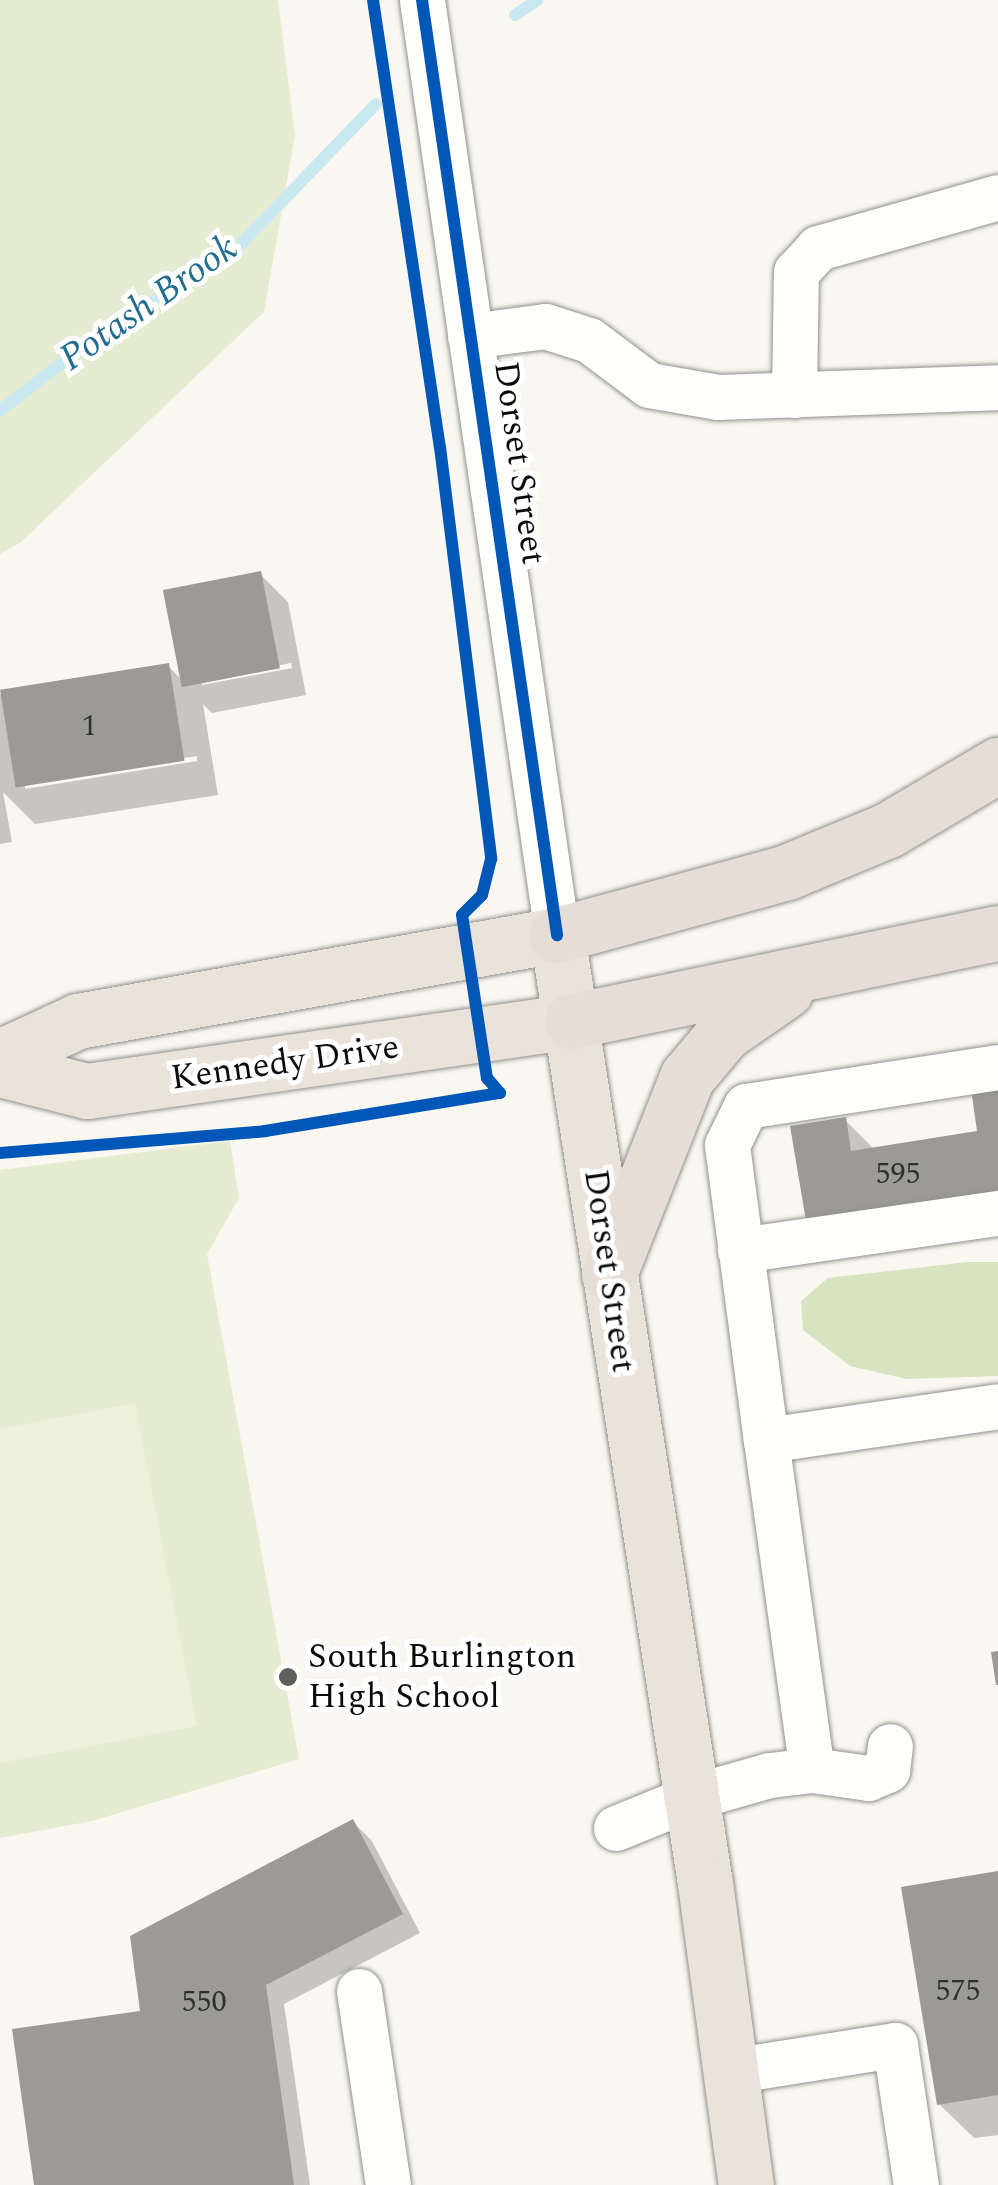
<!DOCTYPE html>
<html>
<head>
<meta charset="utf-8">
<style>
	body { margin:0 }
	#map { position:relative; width:998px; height:2185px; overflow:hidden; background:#f9f7f0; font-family:Spectral,serif }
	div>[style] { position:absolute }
	.green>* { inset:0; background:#e5ecd2 }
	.forest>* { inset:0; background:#d7e3c1 }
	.pitch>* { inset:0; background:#edf1db }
	.shadow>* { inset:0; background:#0003 }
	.stream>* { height:12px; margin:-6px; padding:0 6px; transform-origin:6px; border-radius:6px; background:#cae8ef }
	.building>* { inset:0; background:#9c9a96; transform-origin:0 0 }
	.roads { filter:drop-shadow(0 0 2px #92918e) drop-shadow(0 0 2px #92918e) }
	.minor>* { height:45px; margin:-22.5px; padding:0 22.5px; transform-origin:22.5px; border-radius:22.5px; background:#fefefd }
	.major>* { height:55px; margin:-27.5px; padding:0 27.5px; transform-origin:27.5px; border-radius:27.5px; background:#eae3d9 }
	.highway>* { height:55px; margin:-27.5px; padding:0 27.5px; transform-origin:27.5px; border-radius:27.5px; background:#e6ddd6 }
	.cycleway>* { height:12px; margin:-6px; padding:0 6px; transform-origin:6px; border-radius:6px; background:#0057b8 }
	.dots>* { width:28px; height:28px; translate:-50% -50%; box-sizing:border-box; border:5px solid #fff; border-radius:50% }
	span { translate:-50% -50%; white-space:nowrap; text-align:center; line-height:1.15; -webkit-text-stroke:10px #fff; paint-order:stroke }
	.number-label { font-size:30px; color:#2f2f2e }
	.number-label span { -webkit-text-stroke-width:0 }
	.street-label { font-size:35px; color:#0b0b0b }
	.poi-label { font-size:35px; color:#0b0b0b }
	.left { translate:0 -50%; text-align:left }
	.water-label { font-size:38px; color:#236d8f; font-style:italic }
</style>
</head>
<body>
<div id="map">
	<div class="green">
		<div style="clip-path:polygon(0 0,278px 0,295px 135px,264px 312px,21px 542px,0 554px)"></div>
		<div style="clip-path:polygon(230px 1141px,239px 1198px,207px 1254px,299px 1759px,92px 1821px,0 1838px,0 1170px)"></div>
	</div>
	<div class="forest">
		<div style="clip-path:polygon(968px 1262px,998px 1262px,998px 1376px,907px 1379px,850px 1366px,803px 1330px,801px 1301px,828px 1278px)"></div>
	</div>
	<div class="pitch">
		<div style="clip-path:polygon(135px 1403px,197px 1726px,0 1763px,0 1429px)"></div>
	</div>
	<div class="shadow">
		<div style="clip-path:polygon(evenodd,260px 574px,288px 602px,306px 695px,212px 713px,203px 704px,218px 795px,35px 824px,3px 792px,12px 842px,0 844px,0 694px,168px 666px,184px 682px,260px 574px,291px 663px,292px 668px,202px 685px,202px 680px,291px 663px,260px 574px,197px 756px,197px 761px,25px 789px,25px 784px,197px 756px)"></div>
		<div style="clip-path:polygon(845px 1120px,873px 1148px,980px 1133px,998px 1229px,837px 1254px)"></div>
		<div style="clip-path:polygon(353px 1822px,372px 1841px,420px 1933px,284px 2004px,310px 2185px,36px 2185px,143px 2014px)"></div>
		<div style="clip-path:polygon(998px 1873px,998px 2135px,974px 2138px,939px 2104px)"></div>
	</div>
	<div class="stream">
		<div style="left:515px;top:15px;width:27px;rotate:-34deg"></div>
		<div style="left:0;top:411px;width:115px;rotate:-38deg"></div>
		<div style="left:91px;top:340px;width:170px;rotate:-32deg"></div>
		<div style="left:235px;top:250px;width:203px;rotate:-46deg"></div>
	</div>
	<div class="building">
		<div style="left:261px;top:571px;width:99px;height:100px;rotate:79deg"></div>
		<div style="left:169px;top:663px;width:99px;height:171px;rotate:81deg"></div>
		<div style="clip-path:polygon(998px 1085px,998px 1197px,807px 1227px,790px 1126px,846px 1117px,851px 1151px,977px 1131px,971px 1089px)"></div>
		<div style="clip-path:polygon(998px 1651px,998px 1685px,996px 1685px,991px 1652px)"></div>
		<div style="clip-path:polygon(353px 1819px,403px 1914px,266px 1985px,294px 2185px,34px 2185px,12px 2029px,140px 2011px,130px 1936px)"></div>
		<div style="clip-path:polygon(998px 1871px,998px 2095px,937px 2105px,901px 1887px)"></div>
	</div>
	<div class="roads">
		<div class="minor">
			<div style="left:422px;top:0;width:945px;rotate:81.78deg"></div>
			<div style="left:470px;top:336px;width:76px;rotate:-7.6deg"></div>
			<div style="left:545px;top:326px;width:46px;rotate:17.7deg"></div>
			<div style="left:589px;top:340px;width:75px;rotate:36.9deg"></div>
			<div style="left:649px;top:385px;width:70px;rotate:9.9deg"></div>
			<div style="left:718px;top:397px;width:280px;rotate:-2deg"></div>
			<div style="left:794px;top:395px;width:123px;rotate:-89.1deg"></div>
			<div style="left:796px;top:272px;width:33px;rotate:-47deg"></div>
			<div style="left:818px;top:248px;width:187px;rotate:-15.8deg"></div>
			<div style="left:998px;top:1067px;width:255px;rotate:171.2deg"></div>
			<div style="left:746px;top:1106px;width:43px;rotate:116deg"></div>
			<div style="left:727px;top:1145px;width:298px;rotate:82.5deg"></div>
			<div style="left:766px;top:1440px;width:234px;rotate:-8.3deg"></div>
			<div style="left:740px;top:1250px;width:261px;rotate:-8.2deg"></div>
			<div style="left:766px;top:1440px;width:333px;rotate:82.1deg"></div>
			<div style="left:616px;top:1828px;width:82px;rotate:-22.2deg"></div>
			<div style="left:692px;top:1797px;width:81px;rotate:-15.8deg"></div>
			<div style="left:770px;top:1775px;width:42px;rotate:-6.8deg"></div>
			<div style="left:812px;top:1770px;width:57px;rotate:8.1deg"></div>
			<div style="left:868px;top:1778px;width:21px;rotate:-23deg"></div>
			<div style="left:887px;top:1770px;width:24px;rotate:-83deg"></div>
			<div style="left:359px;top:1991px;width:196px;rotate:81.5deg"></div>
			<div style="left:730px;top:2071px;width:167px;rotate:-9deg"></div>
			<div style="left:895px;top:2045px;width:142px;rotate:81.5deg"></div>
		</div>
		<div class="major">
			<div style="left:0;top:1057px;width:86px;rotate:-24.8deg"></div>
			<div style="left:78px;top:1021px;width:487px;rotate:-10.2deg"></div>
			<div style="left:557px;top:935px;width:959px;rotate:81.13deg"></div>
			<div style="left:705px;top:1883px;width:305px;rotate:82.3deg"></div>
			<div style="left:0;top:1069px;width:90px;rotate:14.2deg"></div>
			<div style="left:87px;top:1091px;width:490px;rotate:-8.2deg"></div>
		</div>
		<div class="highway">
			<div style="left:557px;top:935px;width:238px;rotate:-15.3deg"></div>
			<div style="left:787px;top:872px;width:109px;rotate:-22.6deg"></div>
			<div style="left:888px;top:830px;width:128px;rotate:-30.6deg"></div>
			<div style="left:572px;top:1021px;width:435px;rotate:-11.7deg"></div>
			<div style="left:609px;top:1274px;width:212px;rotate:-68.4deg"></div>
			<div style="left:687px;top:1077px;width:57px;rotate:-49.9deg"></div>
			<div style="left:724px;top:1033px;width:75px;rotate:-34.7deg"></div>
		</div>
	</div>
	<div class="cycleway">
		<div style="left:373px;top:0;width:452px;rotate:81.5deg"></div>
		<div style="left:440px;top:447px;width:415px;rotate:82.9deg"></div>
		<div style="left:491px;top:859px;width:37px;rotate:104deg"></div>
		<div style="left:482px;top:895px;width:28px;rotate:135deg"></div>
		<div style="left:462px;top:915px;width:165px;rotate:81.3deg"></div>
		<div style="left:487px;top:1078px;width:20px;rotate:49deg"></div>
		<div style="left:422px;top:0;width:945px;rotate:81.78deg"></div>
		<div style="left:0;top:1153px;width:266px;rotate:-4.7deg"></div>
		<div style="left:265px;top:1131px;width:238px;rotate:-9.2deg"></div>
	</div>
	<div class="dots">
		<div style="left:288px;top:1677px;background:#5e5e5b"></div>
	</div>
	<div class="number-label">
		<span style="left:89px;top:726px">1</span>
		<span style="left:898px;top:1174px">595</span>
		<span style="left:958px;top:1991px">575</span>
		<span style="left:204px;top:2002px">550</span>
	</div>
	<div class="street-label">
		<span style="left:519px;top:463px;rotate:82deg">Dorset Street</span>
		<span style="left:285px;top:1063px;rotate:-8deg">Kennedy Drive</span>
		<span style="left:609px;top:1271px;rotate:82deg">Dorset Street</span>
	</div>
	<div class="poi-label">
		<span class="left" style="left:308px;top:1677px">South Burlington<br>High School</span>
	</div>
	<div class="water-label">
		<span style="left:149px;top:304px;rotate:-35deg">Potash Brook</span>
	</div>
</div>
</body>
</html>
